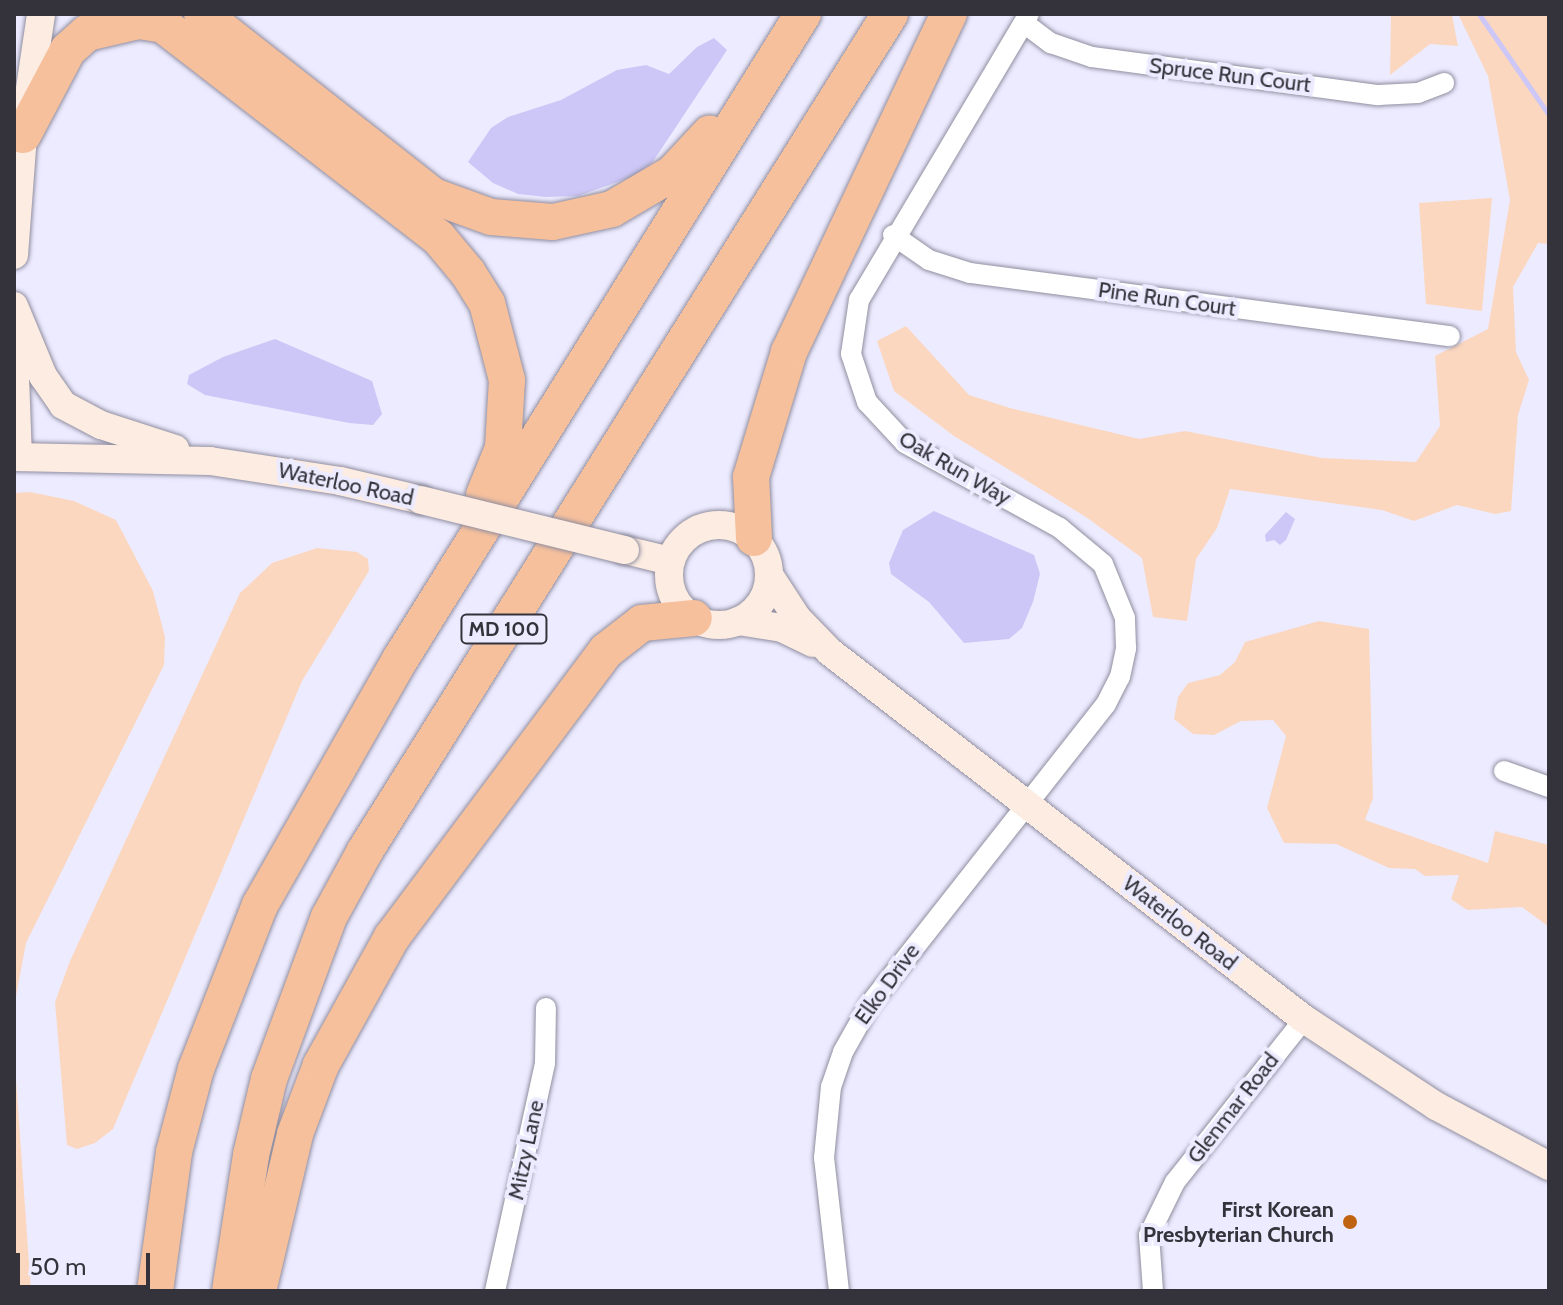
<!DOCTYPE html>
<html>
<head>
<meta charset="utf-8">
<style>
	body { margin:0 }
	#map { position:relative; width:1563px; height:1305px; overflow:hidden; background:#edebff; font-family:Cabin,sans-serif }
	div>[style] { position:absolute }
	.green>* { inset:0; background:#fbd7c0 }
	.water>* { inset:0; background:#ccc7f7 }
	.stream>* { height:5px; margin:-2.5px; padding:0 2.5px; transform-origin:2.5px; border-radius:2.5px; background:#ccc7f7 }
	.roads { filter:drop-shadow(0 0 2px #908ea0) drop-shadow(0 0 2px #908ea0) }
	.minor>* { height:20px; margin:-10px; padding:0 10px; transform-origin:10px; border-radius:10px; background:#fff }
	.secondary>* { height:28px; margin:-14px; padding:0 14px; transform-origin:14px; border-radius:14px; background:#fcece2 }
	.secondary>.ring { margin:-14px; padding:0; box-sizing:content-box; background:none; border:28px solid #fcece2; border-radius:50% }
	.motorway>* { height:36px; margin:-18px; padding:0 18px; transform-origin:18px; border-radius:18px; background:#f6c09d }
	.bridges { filter:drop-shadow(0 0 2px #908ea0) drop-shadow(0 0 2px #908ea0) }
	.secondary-bridge>* { height:28px; margin:-14px; padding:0 14px; transform-origin:14px; border-radius:14px; background:#fcece2 }
	.dots>* { width:22px; height:22px; translate:-50% -50%; box-sizing:border-box; border:4px solid #edebff; border-radius:50% }
	span { translate:-50% -50%; white-space:nowrap; text-align:center; line-height:1.15; -webkit-text-stroke:8px #edebff; paint-order:stroke }
	.shield-label span { padding:2px 6px; background:#edebff; border:2px solid; border-radius:6px; -webkit-text-stroke-width:0 }
	.shield-label { font-size:20px; color:#34333b; font-weight:700 }
	.street-label { font-size:22px; color:#34333b }
	.poi-label { font-size:22px; color:#34333b; font-weight:700 }
	.right { translate:-100% -50%; text-align:right }
	.frame { position:absolute; inset:0; border:16px solid #34333b; pointer-events:none }
	.scale { position:absolute; left:16px; top:1253px; width:134px; height:36px; box-sizing:border-box; border:4px solid #34333b; border-top:0; padding-left:10px; font-size:24px; line-height:28px; white-space:nowrap; color:#34333b; -webkit-text-stroke:6px #edebff; paint-order:stroke }
</style>
</head>
<body>
<div id="map">
	<div class="green">
		<div style="clip-path:polygon(1391px 14px,1452px 15px,1458px 46px,1430px 44px,1390px 75px)"></div>
		<div style="clip-path:polygon(1458px 14px,1549px 14px,1549px 244px,1538px 243px,1513px 287px,1516px 352px,1529px 380px,1518px 415px,1511px 511px,1495px 514px,1457px 505px,1414px 521px,1382px 510px,1230px 489px,1217px 528px,1196px 559px,1187px 621px,1153px 617px,1142px 558px,1086px 517px,954px 436px,894px 391px,877px 341px,906px 326px,969px 395px,1010px 408px,1139px 439px,1185px 431px,1322px 458px,1416px 462px,1440px 426px,1435px 356px,1488px 329px,1510px 200px,1488px 76px)"></div>
		<div style="clip-path:polygon(1492px 198px,1482px 311px,1426px 304px,1419px 203px)"></div>
		<div style="clip-path:polygon(30px 492px,74px 501px,116px 520px,153px 591px,165px 637px,164px 665px,26px 943px,14px 1007px,14px 493px)"></div>
		<div style="clip-path:polygon(317px 548px,357px 552px,368px 559px,369px 571px,302px 681px,113px 1129px,95px 1143px,77px 1149px,67px 1145px,55px 1002px,70px 961px,240px 593px,272px 563px)"></div>
		<div style="clip-path:polygon(1319px 621px,1369px 629px,1373px 798px,1365px 820px,1488px 863px,1495px 831px,1549px 845px,1549px 927px,1522px 907px,1467px 910px,1451px 899px,1459px 875px,1425px 876px,1415px 869px,1389px 868px,1336px 844px,1284px 843px,1267px 808px,1286px 736px,1273px 720px,1241px 721px,1214px 735px,1193px 734px,1174px 719px,1178px 697px,1188px 683px,1220px 675px,1235px 662px,1245px 642px)"></div>
		<div style="clip-path:polygon(14px 1014px,16px 1079px,31px 1291px,14px 1291px)"></div>
	</div>
	<div class="water">
		<div style="clip-path:polygon(714px 38px,727px 50px,652px 163px,634px 176px,578px 196px,546px 197px,518px 194px,493px 183px,468px 162px,491px 128px,508px 117px,561px 100px,617px 70px,646px 65px,669px 74px,697px 47px)"></div>
		<div style="clip-path:polygon(275px 339px,372px 381px,382px 414px,373px 425px,349px 423px,205px 395px,187px 384px,189px 375px,223px 357px)"></div>
		<div style="clip-path:polygon(934px 511px,1034px 555px,1040px 574px,1033px 602px,1022px 628px,1009px 639px,964px 643px,929px 602px,891px 574px,889px 563px,903px 530px)"></div>
		<div style="clip-path:polygon(1286px 512px,1295px 519px,1286px 540px,1280px 545px,1274px 540px,1266px 542px,1265px 535px)"></div>
	</div>
	<div class="stream">
		<div style="left:1479px;top:14px;width:123px;rotate:55.3deg"></div>
	</div>
	<div class="roads">
		<div class="minor">
			<div style="left:1024px;top:23px;width:34px;rotate:37deg"></div>
			<div style="left:1051px;top:43px;width:43px;rotate:18.9deg"></div>
			<div style="left:1092px;top:57px;width:289px;rotate:7.6deg"></div>
			<div style="left:1378px;top:95px;width:40px;rotate:-2.9deg"></div>
			<div style="left:1418px;top:93px;width:28px;rotate:-21deg"></div>
			<div style="left:893px;top:235px;width:44px;rotate:34.8deg"></div>
			<div style="left:929px;top:260px;width:43px;rotate:17.6deg"></div>
			<div style="left:970px;top:273px;width:484px;rotate:7.5deg"></div>
			<div style="left:1504px;top:771px;width:48px;rotate:19.6deg"></div>
			<div style="left:495px;top:1291px;width:233px;rotate:-77.6deg"></div>
			<div style="left:545px;top:1063px;width:55px;rotate:-89deg"></div>
			<div style="left:839px;top:1291px;width:134px;rotate:-96.4deg"></div>
			<div style="left:824px;top:1158px;width:71px;rotate:-84.4deg"></div>
			<div style="left:831px;top:1087px;width:37px;rotate:-71deg"></div>
			<div style="left:843px;top:1052px;width:55px;rotate:-60.6deg"></div>
			<div style="left:870px;top:1004px;width:382px;rotate:-51.8deg"></div>
			<div style="left:1106px;top:704px;width:30px;rotate:-63deg"></div>
			<div style="left:1120px;top:677px;width:30px;rotate:-78deg"></div>
			<div style="left:1126px;top:648px;width:30px;rotate:-92deg"></div>
			<div style="left:1125px;top:618px;width:58px;rotate:-112.2deg"></div>
			<div style="left:1103px;top:564px;width:56px;rotate:-140.1deg"></div>
			<div style="left:1060px;top:528px;width:177px;rotate:-151.3deg"></div>
			<div style="left:905px;top:443px;width:56px;rotate:-132.8deg"></div>
			<div style="left:867px;top:402px;width:51px;rotate:-108.4deg"></div>
			<div style="left:851px;top:354px;width:55px;rotate:-81.6deg"></div>
			<div style="left:859px;top:300px;width:333px;rotate:-59.3deg"></div>
			<div style="left:1153px;top:1291px;width:56px;rotate:-94.1deg"></div>
			<div style="left:1149px;top:1235px;width:59px;rotate:-63.9deg"></div>
			<div style="left:1175px;top:1182px;width:208px;rotate:-51.6deg"></div>
		</div>
		<div class="secondary">
			<div style="left:14px;top:255px;width:120px;rotate:-85.7deg"></div>
			<div style="left:23px;top:135px;width:122px;rotate:-81.5deg"></div>
			<div style="left:14px;top:306px;width:76px;rotate:67.5deg"></div>
			<div style="left:43px;top:376px;width:35px;rotate:55deg"></div>
			<div style="left:63px;top:405px;width:43px;rotate:27.8deg"></div>
			<div style="left:101px;top:425px;width:78px;rotate:18deg"></div>
			<div style="left:14px;top:349px;width:107px;rotate:87.9deg"></div>
			<div style="left:14px;top:457px;width:196px;rotate:1.2deg"></div>
			<div style="left:210px;top:461px;width:132px;rotate:8.7deg"></div>
			<div style="left:340px;top:481px;width:83px;rotate:13.2deg"></div>
			<div class="ring" style="left:669px;top:525px;width:72px;height:72px"></div>
			<div style="left:625px;top:550px;width:46px;rotate:13.7deg"></div>
			<div style="left:769px;top:575px;width:51px;rotate:56.9deg"></div>
			<div style="left:797px;top:618px;width:47px;rotate:45.9deg"></div>
			<div style="left:830px;top:652px;width:599px;rotate:37.75deg"></div>
			<div style="left:1304px;top:1019px;width:158px;rotate:33.4deg"></div>
			<div style="left:1436px;top:1106px;width:128px;rotate:28deg"></div>
			<div style="left:738px;top:621px;width:45px;rotate:9deg"></div>
			<div style="left:782px;top:628px;width:34px;rotate:26deg"></div>
		</div>
		<div class="motorway">
			<div style="left:149px;top:14px;width:365px;rotate:37.7deg"></div>
			<div style="left:438px;top:237px;width:47px;rotate:50.2deg"></div>
			<div style="left:468px;top:273px;width:36px;rotate:58deg"></div>
			<div style="left:487px;top:303px;width:80px;rotate:75.4deg"></div>
			<div style="left:507px;top:380px;width:68px;rotate:93.4deg"></div>
			<div style="left:503px;top:448px;width:51px;rotate:112deg"></div>
			<div style="left:202px;top:14px;width:294px;rotate:38.2deg"></div>
			<div style="left:433px;top:196px;width:62px;rotate:19.9deg"></div>
			<div style="left:491px;top:217px;width:62px;rotate:4.6deg"></div>
			<div style="left:553px;top:222px;width:60px;rotate:-12.4deg"></div>
			<div style="left:612px;top:209px;width:71px;rotate:-30.5deg"></div>
			<div style="left:673px;top:173px;width:54px;rotate:-47.2deg"></div>
			<div style="left:23px;top:135px;width:96px;rotate:-62.1deg"></div>
			<div style="left:68px;top:50px;width:25px;rotate:-42deg"></div>
			<div style="left:87px;top:33px;width:53px;rotate:-13deg"></div>
			<div style="left:139px;top:21px;width:24px;rotate:9deg"></div>
			<div style="left:754px;top:538px;width:61px;rotate:-92.8deg"></div>
			<div style="left:751px;top:477px;width:131px;rotate:-73.1deg"></div>
			<div style="left:789px;top:352px;width:374px;rotate:-64.7deg"></div>
			<div style="left:155px;top:1291px;width:140px;rotate:-82.2deg"></div>
			<div style="left:174px;top:1152px;width:86px;rotate:-75.2deg"></div>
			<div style="left:196px;top:1069px;width:176px;rotate:-68.7deg"></div>
			<div style="left:260px;top:905px;width:284px;rotate:-60.3deg"></div>
			<div style="left:401px;top:658px;width:759px;rotate:-58.03deg"></div>
			<div style="left:230px;top:1291px;width:138px;rotate:-81.2deg"></div>
			<div style="left:251px;top:1155px;width:78px;rotate:-76.7deg"></div>
			<div style="left:269px;top:1079px;width:173px;rotate:-69.7deg"></div>
			<div style="left:329px;top:917px;width:75px;rotate:-61.4deg"></div>
			<div style="left:365px;top:851px;width:988px;rotate:-57.9deg"></div>
			<div style="left:258px;top:1291px;width:161px;rotate:-76.7deg"></div>
			<div style="left:295px;top:1134px;width:74px;rotate:-69.4deg"></div>
			<div style="left:321px;top:1065px;width:146px;rotate:-61deg"></div>
			<div style="left:392px;top:937px;width:357px;rotate:-53.2deg"></div>
			<div style="left:606px;top:651px;width:46px;rotate:-37.9deg"></div>
			<div style="left:642px;top:623px;width:52px;rotate:-5.5deg"></div>
		</div>
	</div>
	<div class="bridges">
		<div class="secondary-bridge">
			<div style="left:421px;top:500px;width:210px;rotate:13.8deg"></div>
		</div>
	</div>
	<div class="dots">
		<div style="left:1350px;top:1222px;background:#bf6310"></div>
	</div>
	<div class="shield-label">
		<span style="left:504px;top:629px">MD 100</span>
	</div>
	<div class="street-label">
		<span style="left:1230px;top:75px;rotate:7deg">Spruce Run Court</span>
		<span style="left:1167px;top:299px;rotate:8deg">Pine Run Court</span>
		<span style="left:955px;top:468px;rotate:30deg">Oak Run Way</span>
		<span style="left:346px;top:484px;rotate:12deg">Waterloo Road</span>
		<span style="left:1180px;top:923px;rotate:38deg">Waterloo Road</span>
		<span style="left:887px;top:984px;rotate:-54deg">Elko Drive</span>
		<span style="left:1233px;top:1108px;rotate:-52deg">Glenmar Road</span>
		<span style="left:526px;top:1150px;rotate:-78deg">Mitzy Lane</span>
	</div>
	<div class="poi-label">
		<span class="right" style="left:1334px;top:1222px">First Korean<br>Presbyterian Church</span>
	</div>
	<div class="frame"></div>
	<div class="scale">50 m</div>
</div>
</body>
</html>
